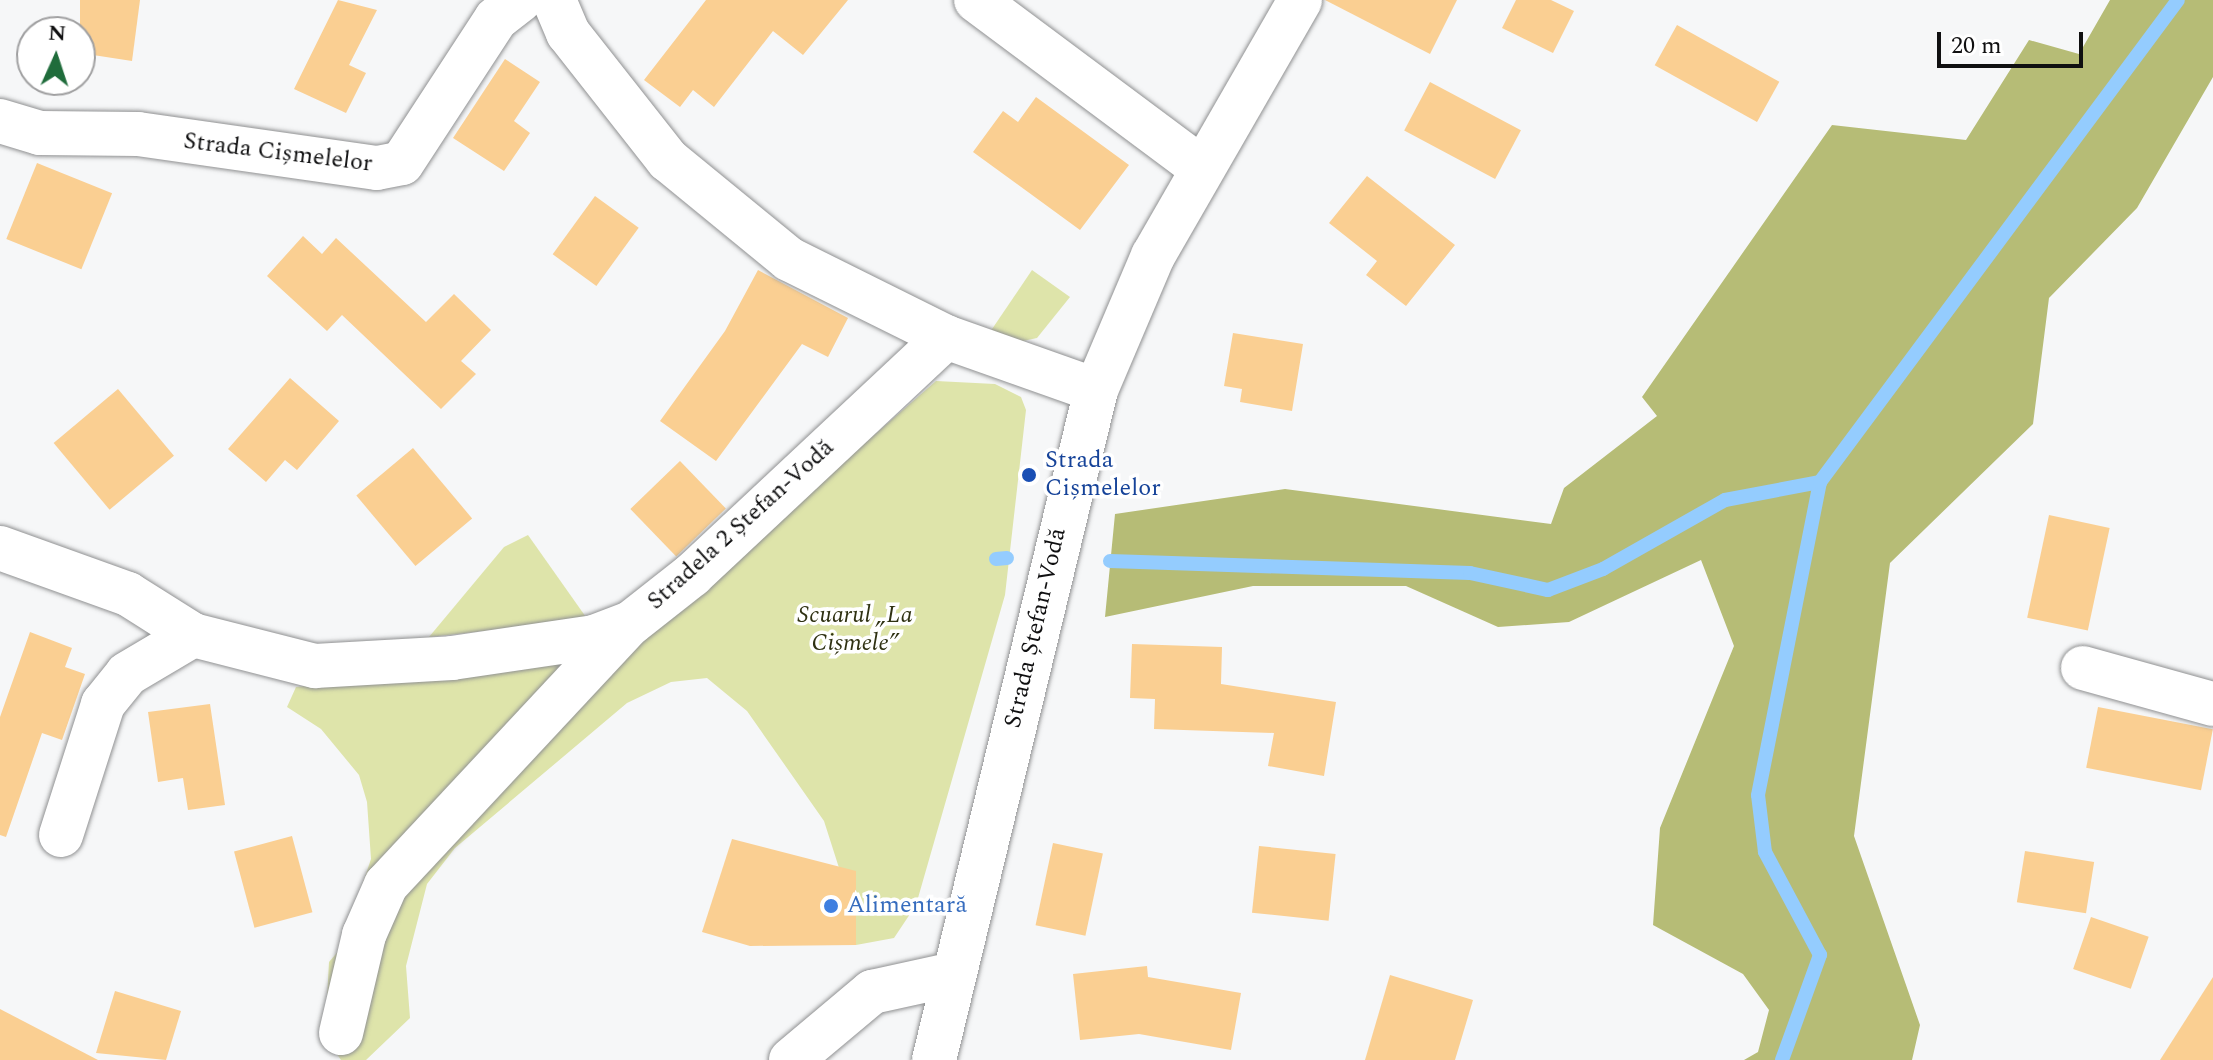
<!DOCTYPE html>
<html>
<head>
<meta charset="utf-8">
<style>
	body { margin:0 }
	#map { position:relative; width:2213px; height:1060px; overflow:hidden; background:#f6f7f8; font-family:Spectral,serif }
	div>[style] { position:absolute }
	.green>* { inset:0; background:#dee4aa }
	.forest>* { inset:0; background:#b6bc76 }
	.stream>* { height:14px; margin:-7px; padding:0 7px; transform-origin:7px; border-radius:7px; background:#94ccfe }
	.building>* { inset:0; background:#facf92; transform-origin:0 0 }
	.roads { filter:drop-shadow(0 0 2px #909192) drop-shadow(0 0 2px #909192) }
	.minor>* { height:44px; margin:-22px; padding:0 22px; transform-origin:22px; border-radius:22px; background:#fff }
	.dots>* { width:22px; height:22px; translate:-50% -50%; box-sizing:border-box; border:4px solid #fff; border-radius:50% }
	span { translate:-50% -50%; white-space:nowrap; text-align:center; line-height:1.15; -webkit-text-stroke:7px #fff; paint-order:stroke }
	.street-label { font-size:24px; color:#101011 }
	.transit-label { font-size:24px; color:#164399 }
	.left { translate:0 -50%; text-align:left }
	.park-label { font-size:24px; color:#2f3112; font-style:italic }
	.shop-label { font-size:24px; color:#366cbe }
	.north { position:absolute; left:16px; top:16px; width:80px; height:80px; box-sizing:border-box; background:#fff; border:2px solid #9f9fa0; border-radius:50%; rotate:3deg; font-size:22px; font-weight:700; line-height:32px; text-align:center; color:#101011 }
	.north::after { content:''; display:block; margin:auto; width:28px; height:36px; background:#1f6c3b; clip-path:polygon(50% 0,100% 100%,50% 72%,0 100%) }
	.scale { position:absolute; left:1937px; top:32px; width:146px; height:36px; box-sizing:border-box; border:4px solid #101011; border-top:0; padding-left:10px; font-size:24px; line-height:28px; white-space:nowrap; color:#101011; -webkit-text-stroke:6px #fff; paint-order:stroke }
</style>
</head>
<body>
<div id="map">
	<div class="green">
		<div style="clip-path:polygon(1032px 270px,1070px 297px,1037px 338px,1013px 343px,988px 335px)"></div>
		<div style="clip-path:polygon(936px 381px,995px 384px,1021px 397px,1026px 410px,1005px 595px,916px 905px,894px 938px,856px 945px,856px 871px,840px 871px,824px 821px,747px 711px,707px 678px,671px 682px,627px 703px,455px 848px,427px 884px,406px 966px,410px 1018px,366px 1060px,341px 1060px,325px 1037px,329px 962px,341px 948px,371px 859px,367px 802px,359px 775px,321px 729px,287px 707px,296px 687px,586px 654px,650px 631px)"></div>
		<div style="clip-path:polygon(528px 535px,588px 620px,429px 637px,504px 547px)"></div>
	</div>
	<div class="forest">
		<div style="clip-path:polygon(2110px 0,2213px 0,2213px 77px,2137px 208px,2049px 298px,2033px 424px,1890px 563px,1854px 836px,1920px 1025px,1912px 1060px,1744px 1060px,1758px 1052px,1769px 1010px,1743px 974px,1653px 925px,1660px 828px,1734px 646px,1701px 560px,1569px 622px,1498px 627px,1406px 586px,1253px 586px,1105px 617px,1115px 514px,1285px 489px,1551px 524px,1564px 488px,1657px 416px,1642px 397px,1832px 125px,1966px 140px,2029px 40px,2079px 54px)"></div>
	</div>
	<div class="stream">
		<div style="left:996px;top:559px;width:11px;rotate:-5deg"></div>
		<div style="left:1110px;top:561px;width:360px;rotate:1.9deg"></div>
		<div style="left:1470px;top:573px;width:80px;rotate:12.3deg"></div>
		<div style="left:1548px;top:590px;width:59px;rotate:-20.9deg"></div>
		<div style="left:1603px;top:569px;width:140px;rotate:-29.5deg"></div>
		<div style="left:1725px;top:500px;width:97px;rotate:-10.7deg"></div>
		<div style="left:1782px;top:1060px;width:112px;rotate:-70.1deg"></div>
		<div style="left:1820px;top:955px;width:117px;rotate:-118.1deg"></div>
		<div style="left:1765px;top:852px;width:57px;rotate:-97deg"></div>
		<div style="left:1758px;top:795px;width:319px;rotate:-78.8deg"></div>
		<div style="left:1820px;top:482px;width:600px;rotate:-53.4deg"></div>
	</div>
	<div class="building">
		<div style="clip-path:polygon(80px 0,140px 0,132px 61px,80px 53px)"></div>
		<div style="clip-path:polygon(338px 0,377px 10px,349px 65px,366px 73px,346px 113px,294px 89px)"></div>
		<div style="clip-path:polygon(706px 0,848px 0,803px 55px,773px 31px,714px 107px,693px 90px,680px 107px,644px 80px)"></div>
		<div style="clip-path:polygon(1325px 0,1457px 0,1430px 54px)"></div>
		<div style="clip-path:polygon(1516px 0,1551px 0,1574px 11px,1553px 53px,1502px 28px)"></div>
		<div style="left:1677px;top:25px;width:117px;height:46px;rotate:29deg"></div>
		<div style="clip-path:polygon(505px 59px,540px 82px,514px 121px,530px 133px,504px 171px,453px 138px)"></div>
		<div style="left:1430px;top:82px;width:103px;height:55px;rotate:28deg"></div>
		<div style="clip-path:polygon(1036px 97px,1129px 165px,1080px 230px,973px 152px,1003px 111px,1018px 122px)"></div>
		<div style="left:37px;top:163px;width:81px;height:82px;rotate:22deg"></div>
		<div style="clip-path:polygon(1367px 176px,1455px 245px,1406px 306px,1366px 275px,1377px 261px,1329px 223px)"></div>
		<div style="left:595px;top:196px;width:54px;height:72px;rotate:36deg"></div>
		<div style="clip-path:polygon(303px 236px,322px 254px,336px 238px,426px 322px,454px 294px,491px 330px,461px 361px,476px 374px,441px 409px,342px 315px,327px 331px,267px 276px)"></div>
		<div style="clip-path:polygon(758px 270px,848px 318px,828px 357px,802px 344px,716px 461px,660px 421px,725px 331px)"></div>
		<div style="clip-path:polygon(1233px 333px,1303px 344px,1292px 411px,1240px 402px,1242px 389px,1224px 386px)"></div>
		<div style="clip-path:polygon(290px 378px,339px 421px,297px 470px,285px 460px,266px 482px,228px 449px)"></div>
		<div style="left:118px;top:389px;width:87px;height:84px;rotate:50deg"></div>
		<div style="left:413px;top:448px;width:92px;height:74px;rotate:50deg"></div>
		<div style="left:680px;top:461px;width:66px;height:69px;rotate:46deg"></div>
		<div style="left:2049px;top:515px;width:62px;height:105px;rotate:12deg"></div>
		<div style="clip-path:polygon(30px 632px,72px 648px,65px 667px,85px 674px,62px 740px,42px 733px,6px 837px,0 835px,0 717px)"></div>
		<div style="clip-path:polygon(1132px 644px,1222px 647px,1221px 684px,1336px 702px,1324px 776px,1268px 766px,1274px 733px,1154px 729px,1155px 699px,1130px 698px)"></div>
		<div style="clip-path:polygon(210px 704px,225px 805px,188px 810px,183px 778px,158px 782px,148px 712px)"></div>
		<div style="left:2098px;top:707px;width:117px;height:62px;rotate:11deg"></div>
		<div style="left:292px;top:836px;width:79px;height:60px;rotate:75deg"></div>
		<div style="clip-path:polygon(732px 839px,856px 871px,856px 945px,750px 946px,702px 932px)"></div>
		<div style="left:1053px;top:843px;width:51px;height:84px;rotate:12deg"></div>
		<div style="left:1259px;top:846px;width:77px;height:67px;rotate:6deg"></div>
		<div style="left:2025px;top:851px;width:70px;height:52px;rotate:9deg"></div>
		<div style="left:2091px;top:917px;width:61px;height:55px;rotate:19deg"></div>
		<div style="clip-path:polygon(1147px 966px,1148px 977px,1241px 993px,1231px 1050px,1139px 1034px,1080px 1040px,1073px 974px)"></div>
		<div style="clip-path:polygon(1390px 975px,1473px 1000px,1455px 1060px,1365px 1060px)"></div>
		<div style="clip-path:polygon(2213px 977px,2213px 1060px,2160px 1060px)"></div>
		<div style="clip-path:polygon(115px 991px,181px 1011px,166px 1060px,96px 1053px)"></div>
		<div style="clip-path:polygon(0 1009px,98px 1060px,0 1060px)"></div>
	</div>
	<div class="roads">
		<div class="minor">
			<div style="left:554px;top:0;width:36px;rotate:67deg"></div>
			<div style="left:568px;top:33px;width:162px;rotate:51.8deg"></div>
			<div style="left:668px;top:160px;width:156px;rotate:39.3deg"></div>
			<div style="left:789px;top:259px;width:175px;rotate:26.4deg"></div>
			<div style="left:946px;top:337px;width:159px;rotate:19.5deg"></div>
			<div style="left:976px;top:0;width:281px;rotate:36.7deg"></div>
			<div style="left:0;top:121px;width:42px;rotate:16.7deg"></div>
			<div style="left:40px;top:133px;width:98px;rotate:0.6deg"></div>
			<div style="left:138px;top:134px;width:241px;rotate:8.1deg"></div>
			<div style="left:377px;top:168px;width:25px;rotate:-11deg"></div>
			<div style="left:402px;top:163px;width:172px;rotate:-56.9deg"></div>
			<div style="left:496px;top:19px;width:31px;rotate:-38deg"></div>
			<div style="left:0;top:548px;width:136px;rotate:19.8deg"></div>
			<div style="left:128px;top:594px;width:77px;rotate:32.2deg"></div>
			<div style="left:193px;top:635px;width:126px;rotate:14.3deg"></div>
			<div style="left:315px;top:666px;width:137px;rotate:-3.3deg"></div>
			<div style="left:452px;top:658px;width:144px;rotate:-8.4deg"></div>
			<div style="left:594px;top:637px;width:40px;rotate:-21deg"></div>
			<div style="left:631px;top:623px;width:78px;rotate:-38.2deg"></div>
			<div style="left:692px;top:575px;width:348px;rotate:-43.1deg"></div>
			<div style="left:2083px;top:668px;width:135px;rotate:15.5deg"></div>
			<div style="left:61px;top:835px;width:138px;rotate:-72.2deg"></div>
			<div style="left:103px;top:704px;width:38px;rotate:-51deg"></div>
			<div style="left:127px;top:674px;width:77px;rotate:-30.6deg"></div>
			<div style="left:341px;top:1033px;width:101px;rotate:-76.8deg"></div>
			<div style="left:364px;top:935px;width:55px;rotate:-66.3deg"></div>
			<div style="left:386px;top:885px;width:352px;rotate:-47deg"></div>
			<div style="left:791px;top:1060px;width:106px;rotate:-40deg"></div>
			<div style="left:872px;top:992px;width:84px;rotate:-12.4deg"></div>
			<div style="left:934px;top:1060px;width:689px;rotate:-76.41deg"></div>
			<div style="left:1096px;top:390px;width:146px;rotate:-67deg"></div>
			<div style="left:1153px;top:256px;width:295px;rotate:-60.1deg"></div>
		</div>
	</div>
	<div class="dots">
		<div style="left:1029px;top:475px;background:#1a4fb4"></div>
		<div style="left:831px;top:906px;background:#3f7fe0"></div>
	</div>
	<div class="street-label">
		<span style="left:278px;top:153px;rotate:7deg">Strada Cișmelelor</span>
		<span style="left:741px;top:525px;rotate:-42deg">Stradela 2 Ștefan-Vodă</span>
		<span style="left:1036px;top:628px;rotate:-77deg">Strada Ștefan-Vodă</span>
	</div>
	<div class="transit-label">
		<span class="left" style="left:1045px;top:475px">Strada<br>Cișmelelor</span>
	</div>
	<div class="park-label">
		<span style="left:855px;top:630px">Scuarul „La<br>Cișmele”</span>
	</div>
	<div class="shop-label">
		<span class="left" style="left:847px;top:906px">Alimentară</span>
	</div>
	<div class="north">N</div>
	<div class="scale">20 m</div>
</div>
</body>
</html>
